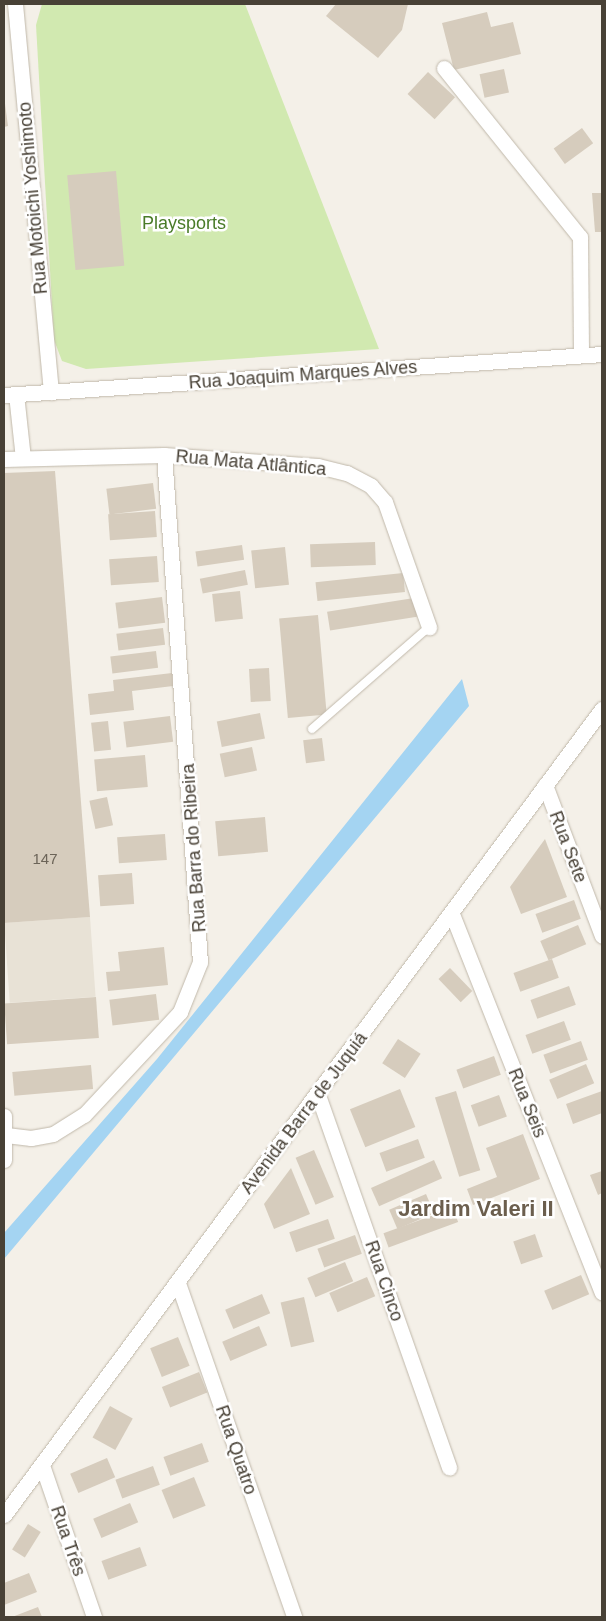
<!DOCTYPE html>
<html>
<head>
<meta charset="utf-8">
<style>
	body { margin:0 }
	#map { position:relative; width:606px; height:1621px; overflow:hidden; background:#f4f0e8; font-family:Arial,sans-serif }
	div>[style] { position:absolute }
	.residential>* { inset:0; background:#e8e2d6; transform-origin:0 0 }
	.green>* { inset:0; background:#d1e9b0 }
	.water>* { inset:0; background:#a4d4f2 }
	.building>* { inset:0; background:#d6ccbd; transform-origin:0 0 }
	.roads { filter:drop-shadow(0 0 1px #c0b8aa) drop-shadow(0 0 1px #c0b8aa) }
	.lane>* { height:8px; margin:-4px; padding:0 4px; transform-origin:4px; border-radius:4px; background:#fff }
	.street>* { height:15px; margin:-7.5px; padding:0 7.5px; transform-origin:7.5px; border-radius:7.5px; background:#fff }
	span { translate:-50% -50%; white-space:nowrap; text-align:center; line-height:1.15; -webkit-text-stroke:5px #fff; paint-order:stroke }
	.number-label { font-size:15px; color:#6c6458 }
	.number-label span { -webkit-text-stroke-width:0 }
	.street-label { font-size:18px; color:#484136 }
	.park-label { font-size:18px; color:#497b28 }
	.district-label { font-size:22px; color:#6b5e4d; font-weight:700 }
	.frame { position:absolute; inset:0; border:5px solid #484136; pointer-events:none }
</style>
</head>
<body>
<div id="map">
	<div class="residential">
		<div style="left:90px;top:917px;width:80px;height:86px;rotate:86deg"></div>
	</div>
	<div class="green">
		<div style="clip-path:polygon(42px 4px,245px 4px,379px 349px,86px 369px,62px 361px,54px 340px,36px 25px)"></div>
	</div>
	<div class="water">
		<div style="clip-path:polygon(462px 679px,469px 706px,4px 1259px,4px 1233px,157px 1059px)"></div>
	</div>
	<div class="building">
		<div style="clip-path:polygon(336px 4px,408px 4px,402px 30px,378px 58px,326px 16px)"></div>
		<div style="clip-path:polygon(487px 12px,491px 27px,513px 22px,521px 54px,454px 70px,442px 23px)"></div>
		<div style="left:504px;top:69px;width:24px;height:25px;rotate:78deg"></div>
		<div style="left:428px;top:72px;width:37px;height:30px;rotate:43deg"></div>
		<div style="clip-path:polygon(4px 96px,8px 126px,4px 127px)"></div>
		<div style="left:582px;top:128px;width:19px;height:35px;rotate:54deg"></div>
		<div style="left:116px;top:171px;width:95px;height:49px;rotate:85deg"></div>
		<div style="clip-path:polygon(592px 193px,602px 193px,602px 232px,595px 232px)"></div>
		<div style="clip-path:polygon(55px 471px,90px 917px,4px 923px,4px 473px)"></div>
		<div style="left:153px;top:483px;width:26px;height:47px;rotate:83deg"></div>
		<div style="left:155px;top:511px;width:26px;height:47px;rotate:86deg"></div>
		<div style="left:375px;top:542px;width:23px;height:65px;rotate:88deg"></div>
		<div style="left:242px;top:545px;width:15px;height:47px;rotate:82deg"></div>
		<div style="left:285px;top:547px;width:38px;height:34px;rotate:84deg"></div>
		<div style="left:157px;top:556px;width:26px;height:48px;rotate:86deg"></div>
		<div style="left:245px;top:570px;width:15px;height:46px;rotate:79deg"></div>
		<div style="left:403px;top:573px;width:19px;height:88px;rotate:84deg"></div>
		<div style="left:240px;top:591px;width:28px;height:28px;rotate:84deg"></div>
		<div style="left:162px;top:597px;width:26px;height:47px;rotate:83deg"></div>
		<div style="left:414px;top:598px;width:19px;height:88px;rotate:81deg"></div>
		<div style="left:318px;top:615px;width:100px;height:39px;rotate:85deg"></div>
		<div style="left:163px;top:628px;width:17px;height:47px;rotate:83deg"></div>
		<div style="left:156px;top:651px;width:17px;height:46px;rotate:83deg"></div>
		<div style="left:269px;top:668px;width:33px;height:20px;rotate:87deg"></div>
		<div style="clip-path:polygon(172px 673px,173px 686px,132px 691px,134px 710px,90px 715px,88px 694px,114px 691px,113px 680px)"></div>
		<div style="left:260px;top:713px;width:26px;height:44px;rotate:79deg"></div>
		<div style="left:170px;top:716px;width:26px;height:47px;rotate:83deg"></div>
		<div style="left:108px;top:721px;width:29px;height:17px;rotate:84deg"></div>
		<div style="left:322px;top:738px;width:23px;height:19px;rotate:83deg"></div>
		<div style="left:252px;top:747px;width:24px;height:33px;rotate:78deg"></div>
		<div style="left:145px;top:755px;width:32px;height:51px;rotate:85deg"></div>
		<div style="left:107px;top:797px;width:29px;height:18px;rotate:78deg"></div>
		<div style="left:265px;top:817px;width:35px;height:50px;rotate:85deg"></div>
		<div style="left:165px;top:834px;width:26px;height:48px;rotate:86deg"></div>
		<div style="clip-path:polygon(545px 839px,567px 897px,521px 914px,510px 887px)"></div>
		<div style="left:132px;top:873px;width:31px;height:34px;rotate:86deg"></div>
		<div style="left:574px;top:900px;width:20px;height:41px;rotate:70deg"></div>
		<div style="left:578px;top:925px;width:21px;height:41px;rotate:67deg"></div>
		<div style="clip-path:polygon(164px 947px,168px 985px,108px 991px,106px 972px,120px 971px,118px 952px)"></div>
		<div style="left:552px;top:959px;width:20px;height:41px;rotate:70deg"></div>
		<div style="left:450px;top:968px;width:32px;height:16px;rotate:46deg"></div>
		<div style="left:569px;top:986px;width:20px;height:41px;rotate:70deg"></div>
		<div style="left:156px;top:994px;width:26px;height:47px;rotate:83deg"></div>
		<div style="left:96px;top:997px;width:41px;height:92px;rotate:86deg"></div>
		<div style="left:564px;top:1021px;width:20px;height:41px;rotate:70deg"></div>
		<div style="left:398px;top:1039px;width:27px;height:29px;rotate:33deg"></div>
		<div style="left:581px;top:1041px;width:20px;height:40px;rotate:70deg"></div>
		<div style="left:494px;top:1056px;width:20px;height:40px;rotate:70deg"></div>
		<div style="left:586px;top:1064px;width:21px;height:40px;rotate:67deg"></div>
		<div style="left:91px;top:1065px;width:24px;height:79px;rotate:85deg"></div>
		<div style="left:400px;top:1089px;width:41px;height:54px;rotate:68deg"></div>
		<div style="left:456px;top:1091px;width:83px;height:22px;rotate:73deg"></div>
		<div style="clip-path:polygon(602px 1091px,602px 1113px,573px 1124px,566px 1104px)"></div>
		<div style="left:499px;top:1095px;width:23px;height:30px;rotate:70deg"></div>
		<div style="clip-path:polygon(523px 1134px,540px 1179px,473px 1205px,467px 1189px,497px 1177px,486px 1148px)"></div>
		<div style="left:418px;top:1139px;width:20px;height:41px;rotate:70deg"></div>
		<div style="left:314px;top:1150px;width:51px;height:20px;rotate:67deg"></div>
		<div style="left:434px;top:1160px;width:20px;height:69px;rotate:66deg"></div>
		<div style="clip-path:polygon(291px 1168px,310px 1214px,274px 1229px,264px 1204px)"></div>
		<div style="clip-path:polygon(602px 1171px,602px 1193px,598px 1195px,590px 1175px)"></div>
		<div style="left:426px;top:1194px;width:21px;height:40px;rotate:67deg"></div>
		<div style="left:453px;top:1208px;width:15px;height:74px;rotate:70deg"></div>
		<div style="left:328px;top:1219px;width:21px;height:41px;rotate:71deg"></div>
		<div style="left:535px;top:1234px;width:24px;height:23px;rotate:71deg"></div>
		<div style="left:355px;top:1235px;width:20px;height:40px;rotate:70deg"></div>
		<div style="left:345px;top:1262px;width:21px;height:41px;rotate:67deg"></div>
		<div style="left:581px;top:1275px;width:21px;height:40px;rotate:67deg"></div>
		<div style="left:367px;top:1277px;width:21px;height:41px;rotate:67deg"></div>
		<div style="left:262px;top:1294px;width:21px;height:40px;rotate:67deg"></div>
		<div style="left:304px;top:1297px;width:46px;height:24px;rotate:77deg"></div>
		<div style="left:259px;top:1326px;width:21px;height:40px;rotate:67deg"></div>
		<div style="left:178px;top:1337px;width:31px;height:30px;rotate:68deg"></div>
		<div style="left:199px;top:1372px;width:22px;height:40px;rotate:68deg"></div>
		<div style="left:110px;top:1406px;width:26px;height:36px;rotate:29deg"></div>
		<div style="left:202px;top:1443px;width:20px;height:41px;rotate:70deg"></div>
		<div style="left:107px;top:1458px;width:21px;height:40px;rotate:67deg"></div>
		<div style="left:153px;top:1466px;width:20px;height:40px;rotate:70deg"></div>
		<div style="left:194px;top:1477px;width:31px;height:35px;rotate:68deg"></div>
		<div style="left:130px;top:1503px;width:21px;height:40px;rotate:67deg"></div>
		<div style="left:28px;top:1524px;width:15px;height:30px;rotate:32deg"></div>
		<div style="left:140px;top:1547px;width:20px;height:41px;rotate:70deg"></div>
		<div style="clip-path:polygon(29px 1573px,37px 1592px,4px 1605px,4px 1583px)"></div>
		<div style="clip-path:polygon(38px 1607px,42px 1617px,12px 1617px)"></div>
	</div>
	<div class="roads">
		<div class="lane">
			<div style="left:312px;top:729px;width:155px;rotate:-41.1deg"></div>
		</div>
		<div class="street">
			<div style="left:15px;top:4px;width:390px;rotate:84.7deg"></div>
			<div style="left:444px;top:68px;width:217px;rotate:51.2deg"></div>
			<div style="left:580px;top:237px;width:118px;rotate:89.5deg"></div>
			<div style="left:16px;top:394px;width:64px;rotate:83.8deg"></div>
			<div style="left:4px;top:395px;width:599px;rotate:-3.92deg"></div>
			<div style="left:4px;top:459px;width:160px;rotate:-1.4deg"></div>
			<div style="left:164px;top:455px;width:154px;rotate:4.1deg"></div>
			<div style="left:318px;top:466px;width:30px;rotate:14deg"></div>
			<div style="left:347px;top:473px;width:27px;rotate:28deg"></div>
			<div style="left:371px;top:486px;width:21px;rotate:49deg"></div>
			<div style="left:385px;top:502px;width:133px;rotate:70.6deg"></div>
			<div style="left:545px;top:785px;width:161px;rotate:69.3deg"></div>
			<div style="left:452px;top:914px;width:407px;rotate:68.4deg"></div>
			<div style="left:318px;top:1095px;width:395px;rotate:70.6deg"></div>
			<div style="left:4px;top:1116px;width:44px;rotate:90deg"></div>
			<div style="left:6px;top:1135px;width:25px;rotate:7deg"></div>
			<div style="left:31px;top:1138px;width:22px;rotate:-10deg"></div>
			<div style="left:53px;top:1134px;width:36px;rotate:-32deg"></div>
			<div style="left:84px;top:1115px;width:141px;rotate:-47deg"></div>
			<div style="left:180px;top:1012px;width:54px;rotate:-68.2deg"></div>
			<div style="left:200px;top:962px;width:508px;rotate:-94.06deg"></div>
			<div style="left:178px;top:1283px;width:354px;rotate:70.8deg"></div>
			<div style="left:42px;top:1465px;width:161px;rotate:71.1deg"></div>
			<div style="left:4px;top:1515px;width:1004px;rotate:-53.43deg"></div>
		</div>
	</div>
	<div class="number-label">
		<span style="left:45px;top:859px">147</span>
	</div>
	<div class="street-label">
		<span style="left:33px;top:198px;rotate:-95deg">Rua Motoichi Yoshimoto</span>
		<span style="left:303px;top:375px;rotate:-4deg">Rua Joaquim Marques Alves</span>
		<span style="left:251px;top:463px;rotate:5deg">Rua Mata Atlântica</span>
		<span style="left:568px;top:847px;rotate:69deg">Rua Sete</span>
		<span style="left:194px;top:848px;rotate:-94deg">Rua Barra do Ribeira</span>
		<span style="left:527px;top:1103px;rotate:68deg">Rua Seis</span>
		<span style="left:304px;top:1113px;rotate:-53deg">Avenida Barra de Juquiá</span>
		<span style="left:384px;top:1281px;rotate:71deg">Rua Cinco</span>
		<span style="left:236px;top:1450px;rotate:71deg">Rua Quatro</span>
		<span style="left:68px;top:1541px;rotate:71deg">Rua Três</span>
	</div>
	<div class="park-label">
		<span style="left:184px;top:223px">Playsports</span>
	</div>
	<div class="district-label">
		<span style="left:476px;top:1209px">Jardim Valeri II</span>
	</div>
	<div class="frame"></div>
</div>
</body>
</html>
